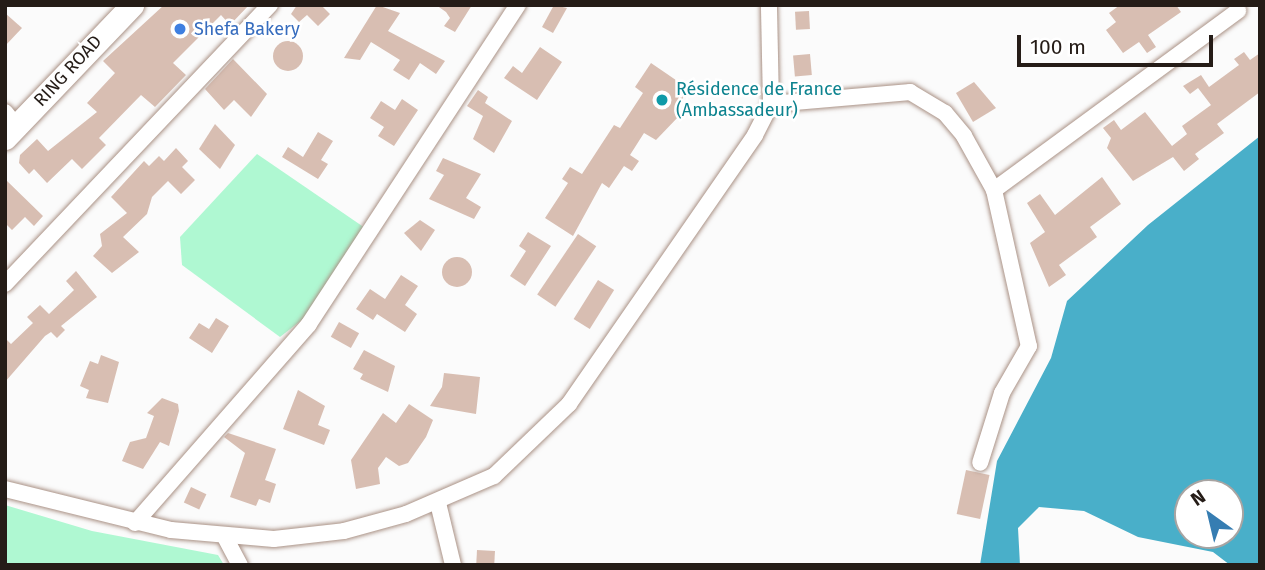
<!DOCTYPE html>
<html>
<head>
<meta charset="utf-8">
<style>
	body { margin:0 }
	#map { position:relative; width:1265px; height:570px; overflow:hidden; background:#fbfbfb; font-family:"Fira Sans",sans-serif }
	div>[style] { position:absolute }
	.green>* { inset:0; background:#aff8d2 }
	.water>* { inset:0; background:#49afc9 }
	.building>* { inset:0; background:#d8beb2; transform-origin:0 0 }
	.round { border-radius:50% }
	.roads { filter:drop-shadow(0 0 2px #aa9286) drop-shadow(0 0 2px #aa9286) }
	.minor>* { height:16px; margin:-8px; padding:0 8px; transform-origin:8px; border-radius:8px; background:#fff }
	.secondary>* { height:23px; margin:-11.5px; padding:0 11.5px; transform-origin:11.5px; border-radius:11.5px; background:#fff }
	.dots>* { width:19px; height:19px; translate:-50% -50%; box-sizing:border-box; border:4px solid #fff; border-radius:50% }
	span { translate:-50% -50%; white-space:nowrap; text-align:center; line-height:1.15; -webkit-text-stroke:5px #fff; paint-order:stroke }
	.shop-label { font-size:18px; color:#366cbe }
	.left { translate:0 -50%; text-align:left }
	.street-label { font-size:18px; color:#251c17 }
	.culture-label { font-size:18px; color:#0d838f }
	.frame { position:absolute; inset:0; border:7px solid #251c17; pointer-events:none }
	.north { position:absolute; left:1174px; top:479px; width:70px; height:70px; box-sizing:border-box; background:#fff; border:2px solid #a8a4a2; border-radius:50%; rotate:326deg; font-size:19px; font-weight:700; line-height:28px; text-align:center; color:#251c17 }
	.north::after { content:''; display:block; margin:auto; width:24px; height:32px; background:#367db2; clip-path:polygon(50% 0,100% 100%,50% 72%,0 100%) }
	.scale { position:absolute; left:1017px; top:35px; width:196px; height:32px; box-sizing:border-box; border:4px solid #251c17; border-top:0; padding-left:9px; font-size:21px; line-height:24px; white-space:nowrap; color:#251c17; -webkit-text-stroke:5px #fff; paint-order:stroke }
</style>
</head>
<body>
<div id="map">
	<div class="green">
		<div style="clip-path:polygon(257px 154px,368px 230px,303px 319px,280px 337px,182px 265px,180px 237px)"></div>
		<div style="clip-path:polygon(5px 505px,92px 531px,218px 555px,224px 565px,5px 565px)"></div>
	</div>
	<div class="water">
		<div style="clip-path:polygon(evenodd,1260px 136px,1260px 565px,1230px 565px,1213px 552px,1138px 537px,1084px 511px,1039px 507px,1018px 528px,1020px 565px,980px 565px,997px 461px,1051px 358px,1067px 301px,1148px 225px,1260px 136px,1188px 493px,1230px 493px,1230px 535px,1188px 535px,1188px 493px)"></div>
	</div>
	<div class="building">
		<div style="clip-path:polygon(164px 5px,249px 5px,230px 25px,221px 15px,173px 63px,186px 75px,155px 107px,141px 95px,99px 138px,106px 145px,82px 169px,72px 159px,47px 183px,34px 169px,29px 174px,19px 163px,20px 155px,37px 139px,48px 151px,97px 112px,87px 103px,115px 73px,103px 61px)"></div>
		<div style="clip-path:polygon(297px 5px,321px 5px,330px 14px,318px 26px,307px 15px,299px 22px,291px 14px)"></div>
		<div style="clip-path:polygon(377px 5px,400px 13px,388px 31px,445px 61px,436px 74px,420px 63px,409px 80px,393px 70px,400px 60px,371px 42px,360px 60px,344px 58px)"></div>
		<div style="clip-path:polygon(436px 5px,472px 5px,455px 32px,444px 26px,450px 18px,446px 12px)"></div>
		<div style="clip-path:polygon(554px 5px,567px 8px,553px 33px,542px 27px)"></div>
		<div style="clip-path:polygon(1120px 5px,1176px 5px,1181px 12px,1148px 35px,1156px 47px,1147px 53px,1139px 42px,1123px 53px,1106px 30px,1116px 22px,1109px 13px)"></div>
		<div style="left:809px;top:11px;width:18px;height:14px;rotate:87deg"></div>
		<div style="clip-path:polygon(5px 13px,22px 28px,5px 46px)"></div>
		<div class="round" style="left:273px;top:41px;width:30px;height:30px"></div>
		<div style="clip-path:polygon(540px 47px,562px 62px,537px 100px,504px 78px,513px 66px,522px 73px)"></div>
		<div style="clip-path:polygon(1244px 52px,1250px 60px,1260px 53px,1260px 92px,1217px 124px,1224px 133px,1195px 154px,1199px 159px,1184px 171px,1173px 157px,1133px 181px,1107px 148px,1111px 138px,1103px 128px,1114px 120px,1121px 130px,1145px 112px,1172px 146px,1187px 134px,1182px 126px,1211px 105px,1198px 88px,1190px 94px,1183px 86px,1201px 75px,1209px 87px,1239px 65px,1234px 59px)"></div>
		<div style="left:810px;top:54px;width:21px;height:17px;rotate:85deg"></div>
		<div style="clip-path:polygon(233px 59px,267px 94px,251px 117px,234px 100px,224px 110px,205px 89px)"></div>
		<div style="clip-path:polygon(651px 63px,689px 89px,674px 111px,680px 115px,656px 140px,644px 133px,630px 155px,639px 161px,632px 171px,624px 166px,609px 188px,602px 183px,573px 236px,545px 218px,568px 183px,562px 179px,570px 167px,582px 174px,614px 125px,620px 128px,643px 93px,635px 87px)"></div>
		<div style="clip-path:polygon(974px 82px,996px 108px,973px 122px,956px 93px)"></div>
		<div style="clip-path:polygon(478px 90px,488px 97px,485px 103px,512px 121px,494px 153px,473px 139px,483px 116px,467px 106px)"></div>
		<div style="clip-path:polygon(402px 99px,418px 110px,394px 146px,378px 136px,384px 127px,370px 118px,381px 101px,395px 110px)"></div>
		<div style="clip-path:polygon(215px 124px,235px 145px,220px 169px,199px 149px)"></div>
		<div style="clip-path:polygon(318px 132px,333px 141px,321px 160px,328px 164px,318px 179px,282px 157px,288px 147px,303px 157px)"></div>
		<div style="clip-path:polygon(176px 148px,188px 161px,182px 167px,195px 180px,181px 194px,168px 181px,152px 197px,147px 214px,123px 237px,139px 252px,112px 273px,93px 256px,102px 246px,100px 234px,127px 213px,111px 197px,144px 161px,149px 166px,159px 156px,164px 161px)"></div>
		<div style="clip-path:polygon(443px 158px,481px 174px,466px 198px,481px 207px,474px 219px,429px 199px,444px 175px,436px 171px)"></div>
		<div style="clip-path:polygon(1102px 177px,1121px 204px,1090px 227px,1097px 237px,1059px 265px,1066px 275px,1049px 287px,1030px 243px,1045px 232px,1027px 203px,1040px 194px,1055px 215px)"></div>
		<div style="clip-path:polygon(5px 179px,43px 216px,34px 226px,25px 217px,12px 230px,5px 223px)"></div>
		<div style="clip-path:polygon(420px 220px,435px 230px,421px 251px,404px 233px)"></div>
		<div style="clip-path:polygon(528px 232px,551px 246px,525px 286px,510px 276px,526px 251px,519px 246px)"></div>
		<div style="left:578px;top:234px;width:22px;height:73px;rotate:34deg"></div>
		<div class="round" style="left:442px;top:257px;width:30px;height:30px"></div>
		<div style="clip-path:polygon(76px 271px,97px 297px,61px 326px,65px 330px,57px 338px,51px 332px,45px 336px,5px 382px,5px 338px,11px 344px,33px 323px,27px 317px,40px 305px,49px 314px,74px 290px,66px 281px)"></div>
		<div style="clip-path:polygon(401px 275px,418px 286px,405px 305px,417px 314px,405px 332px,377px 314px,373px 320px,356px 309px,370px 289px,385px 299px)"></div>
		<div style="left:598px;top:280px;width:19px;height:46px;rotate:32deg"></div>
		<div style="clip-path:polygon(216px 318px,229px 326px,212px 353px,189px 338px,199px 323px,209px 329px)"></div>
		<div style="left:339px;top:322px;width:23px;height:17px;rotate:29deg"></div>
		<div style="clip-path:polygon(364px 350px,395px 366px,388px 392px,360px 379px,363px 374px,353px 369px)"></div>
		<div style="clip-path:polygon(101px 355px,119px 362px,108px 403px,86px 398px,89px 390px,80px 386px,90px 361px,98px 364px)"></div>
		<div style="clip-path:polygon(444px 373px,480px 377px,476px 414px,430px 406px,442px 387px)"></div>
		<div style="clip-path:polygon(298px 390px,325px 406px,318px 425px,330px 430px,324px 445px,283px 429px)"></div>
		<div style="clip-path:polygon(162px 398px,178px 404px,179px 411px,169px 446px,160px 442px,143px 469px,122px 461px,130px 442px,146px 438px,154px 416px,147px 413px)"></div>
		<div style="clip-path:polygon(409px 404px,433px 420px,426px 437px,408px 463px,399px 466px,386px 457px,378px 468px,380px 484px,356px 489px,351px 460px,383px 413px,396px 423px)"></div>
		<div style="clip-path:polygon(228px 433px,276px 449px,265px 480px,276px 484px,270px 503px,259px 499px,256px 506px,230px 497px,245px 453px,224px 437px)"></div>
		<div style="left:966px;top:470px;width:24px;height:45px;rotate:12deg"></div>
		<div style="left:191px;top:487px;width:17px;height:17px;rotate:25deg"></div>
		<div style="left:477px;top:550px;width:18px;height:15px;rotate:3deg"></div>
	</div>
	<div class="roads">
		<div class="minor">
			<div style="left:771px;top:104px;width:140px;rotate:-4.9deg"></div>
			<div style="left:910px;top:92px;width:41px;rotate:31deg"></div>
			<div style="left:945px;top:113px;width:30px;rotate:50deg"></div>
			<div style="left:964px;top:136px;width:62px;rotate:60.9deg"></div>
			<div style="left:994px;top:190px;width:160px;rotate:77.4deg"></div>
			<div style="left:1029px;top:346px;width:54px;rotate:119.9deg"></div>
			<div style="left:1002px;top:393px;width:73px;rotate:107.4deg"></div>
			<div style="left:5px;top:112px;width:19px;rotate:51deg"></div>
			<div style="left:994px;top:190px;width:303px;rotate:-36.3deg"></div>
			<div style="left:5px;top:284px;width:385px;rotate:-46.5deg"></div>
			<div style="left:5px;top:489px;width:171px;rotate:13.9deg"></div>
			<div style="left:171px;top:530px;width:103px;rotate:5deg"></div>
			<div style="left:274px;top:539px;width:70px;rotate:-6.5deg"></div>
			<div style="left:344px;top:531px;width:64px;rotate:-15.3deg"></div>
			<div style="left:406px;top:514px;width:96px;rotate:-23.4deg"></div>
			<div style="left:494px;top:476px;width:104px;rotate:-43.8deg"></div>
			<div style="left:569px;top:404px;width:327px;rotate:-55.3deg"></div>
			<div style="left:755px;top:135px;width:35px;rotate:-63deg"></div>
			<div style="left:771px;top:104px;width:99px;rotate:-91.2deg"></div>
			<div style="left:438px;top:503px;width:64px;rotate:76.4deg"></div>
			<div style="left:135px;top:523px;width:264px;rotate:-48.8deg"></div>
			<div style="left:309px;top:324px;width:381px;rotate:-56.8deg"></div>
			<div style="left:226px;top:539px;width:30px;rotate:62deg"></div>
		</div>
		<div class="secondary">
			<div style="left:5px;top:138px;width:184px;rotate:-46.3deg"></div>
		</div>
	</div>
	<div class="dots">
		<div style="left:180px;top:29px;background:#3f7fe0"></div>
		<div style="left:662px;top:100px;background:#0f9aa8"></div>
	</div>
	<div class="shop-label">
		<span class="left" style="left:194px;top:29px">Shefa Bakery</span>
	</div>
	<div class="street-label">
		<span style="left:68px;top:71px;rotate:-47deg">RING ROAD</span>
	</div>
	<div class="culture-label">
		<span class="left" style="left:676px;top:100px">Résidence de France<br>(Ambassadeur)</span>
	</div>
	<div class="frame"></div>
	<div class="north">N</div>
	<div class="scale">100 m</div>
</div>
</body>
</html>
